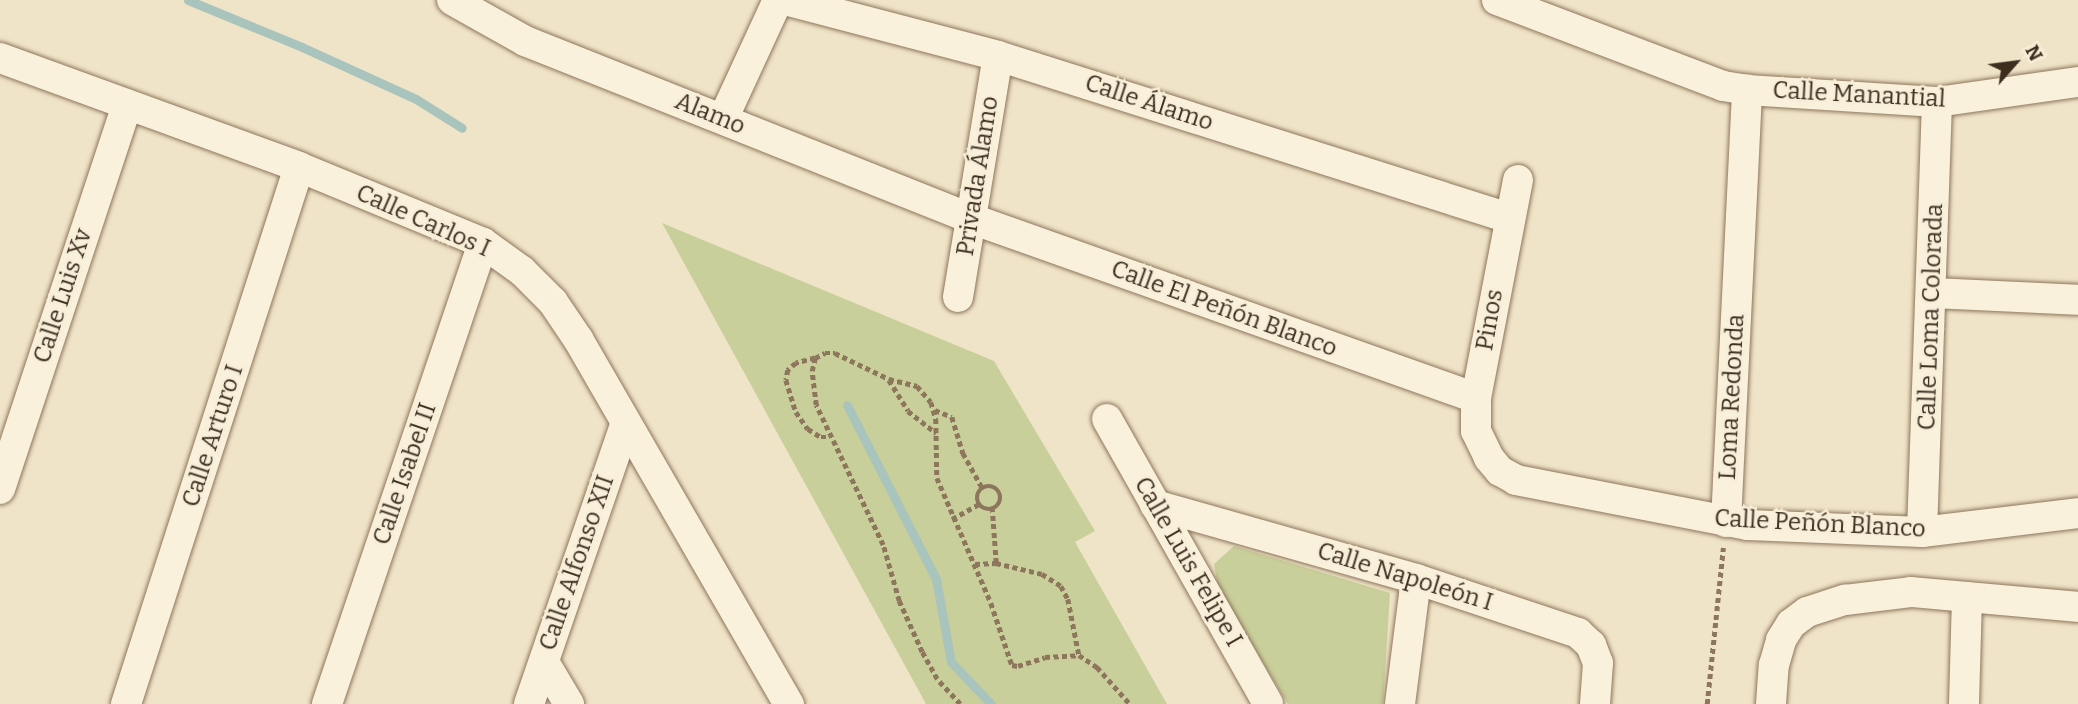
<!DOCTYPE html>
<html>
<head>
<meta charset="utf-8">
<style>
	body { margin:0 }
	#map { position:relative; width:2078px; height:704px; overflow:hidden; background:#f0e4c8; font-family:Bitter,serif }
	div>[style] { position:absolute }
	.green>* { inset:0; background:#c9cf9b }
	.stream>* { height:9px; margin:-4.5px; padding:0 4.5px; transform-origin:4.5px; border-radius:4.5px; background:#a9c4bc }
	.path>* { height:4.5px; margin-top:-2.25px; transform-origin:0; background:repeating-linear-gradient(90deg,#8d765c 0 5px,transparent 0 8.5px) }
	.path>.ring { margin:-2.25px; padding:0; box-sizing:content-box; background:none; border:4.5px solid #8d765c; border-radius:50% }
	.roads { filter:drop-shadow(0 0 2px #8d765c) drop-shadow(0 0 2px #8d765c) }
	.street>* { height:30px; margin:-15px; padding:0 15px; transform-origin:15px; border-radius:15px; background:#faf1dc }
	span { translate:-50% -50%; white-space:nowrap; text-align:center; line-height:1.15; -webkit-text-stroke:5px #f7eed8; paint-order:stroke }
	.street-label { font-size:24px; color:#3d2e20 }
	.north { position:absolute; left:1980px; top:28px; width:70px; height:70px; -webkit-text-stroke:5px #f7eed8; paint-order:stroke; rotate:62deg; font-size:19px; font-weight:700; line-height:28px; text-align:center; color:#3d2e20 }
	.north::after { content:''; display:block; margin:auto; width:24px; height:32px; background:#3d2e20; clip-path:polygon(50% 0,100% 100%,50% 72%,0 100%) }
</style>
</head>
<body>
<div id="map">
	<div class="green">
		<div style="clip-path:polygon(662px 223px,994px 361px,1095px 531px,1075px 542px,1167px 704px,926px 704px)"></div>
		<div style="clip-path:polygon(1234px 546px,1390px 593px,1383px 704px,1288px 704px,1218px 587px,1214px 564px)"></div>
	</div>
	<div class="stream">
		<div style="left:188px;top:0;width:123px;rotate:22.4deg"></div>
		<div style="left:302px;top:47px;width:125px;rotate:24.5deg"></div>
		<div style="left:416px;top:99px;width:54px;rotate:32.2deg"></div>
		<div style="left:847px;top:405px;width:195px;rotate:62.9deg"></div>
		<div style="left:936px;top:579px;width:84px;rotate:79.8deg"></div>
		<div style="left:951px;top:662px;width:58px;rotate:46.4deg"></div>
	</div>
	<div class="path">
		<div style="left:815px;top:358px;width:20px;rotate:165deg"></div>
		<div style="left:796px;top:363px;width:11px;rotate:139deg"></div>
		<div style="left:788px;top:370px;width:10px;rotate:101deg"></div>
		<div style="left:786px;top:380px;width:34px;rotate:73deg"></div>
		<div style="left:796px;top:412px;width:21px;rotate:55deg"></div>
		<div style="left:808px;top:429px;width:15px;rotate:32deg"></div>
		<div style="left:821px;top:437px;width:8px"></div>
		<div style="left:889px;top:380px;width:36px;rotate:58deg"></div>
		<div style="left:908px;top:411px;width:36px;rotate:38deg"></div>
		<div style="left:935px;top:410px;width:18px;rotate:22deg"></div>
		<div style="left:952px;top:417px;width:38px;rotate:73deg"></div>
		<div style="left:963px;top:453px;width:39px;rotate:61deg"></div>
		<div class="ring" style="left:977px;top:486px;width:19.5px;height:19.5px"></div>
		<div style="left:952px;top:519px;width:31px;rotate:-29deg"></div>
		<div style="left:996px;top:563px;width:47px;rotate:13.4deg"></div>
		<div style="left:1042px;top:574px;width:22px;rotate:32deg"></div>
		<div style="left:1061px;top:586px;width:15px;rotate:62deg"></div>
		<div style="left:1068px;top:599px;width:57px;rotate:78.9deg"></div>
		<div style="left:975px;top:564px;width:21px;rotate:-3deg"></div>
		<div style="left:996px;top:563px;width:54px;rotate:-94.2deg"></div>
		<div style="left:960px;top:704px;width:34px;rotate:-133deg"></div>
		<div style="left:937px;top:679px;width:31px;rotate:-119deg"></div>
		<div style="left:922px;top:652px;width:56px;rotate:-114.3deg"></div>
		<div style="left:899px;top:601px;width:58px;rotate:-105.9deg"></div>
		<div style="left:883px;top:545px;width:155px;rotate:-115.6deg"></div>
		<div style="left:816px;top:405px;width:34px;rotate:-97deg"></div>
		<div style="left:812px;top:371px;width:13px;rotate:-77deg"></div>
		<div style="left:815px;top:358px;width:11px;rotate:-27deg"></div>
		<div style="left:825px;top:353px;width:10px"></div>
		<div style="left:835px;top:353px;width:60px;rotate:25.7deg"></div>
		<div style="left:889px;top:379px;width:29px;rotate:14deg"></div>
		<div style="left:917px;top:386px;width:21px;rotate:49deg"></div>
		<div style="left:931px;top:402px;width:18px;rotate:74deg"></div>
		<div style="left:936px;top:419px;width:59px;rotate:89deg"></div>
		<div style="left:937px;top:478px;width:136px;rotate:66.6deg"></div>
		<div style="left:991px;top:603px;width:65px;rotate:71.3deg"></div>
		<div style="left:1012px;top:665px;width:6px;rotate:9deg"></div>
		<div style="left:1018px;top:666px;width:28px;rotate:-18deg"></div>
		<div style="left:1045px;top:657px;width:34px;rotate:-3deg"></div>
		<div style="left:1079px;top:655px;width:22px;rotate:34deg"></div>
		<div style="left:1097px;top:667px;width:50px;rotate:48.3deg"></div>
		<div style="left:1707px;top:704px;width:157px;rotate:-84.1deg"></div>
	</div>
	<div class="roads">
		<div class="street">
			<div style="left:452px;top:0;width:84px;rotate:29.3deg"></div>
			<div style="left:525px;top:41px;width:481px;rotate:21.7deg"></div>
			<div style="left:972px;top:219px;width:535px;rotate:19.55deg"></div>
			<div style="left:785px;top:0;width:220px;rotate:14.7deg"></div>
			<div style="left:998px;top:56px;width:536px;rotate:17.59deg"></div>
			<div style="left:1497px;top:0;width:242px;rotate:20.8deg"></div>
			<div style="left:1723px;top:86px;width:24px;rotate:9deg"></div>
			<div style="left:1747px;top:90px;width:190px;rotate:3.6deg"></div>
			<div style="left:1937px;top:102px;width:142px;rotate:-8.1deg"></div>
			<div style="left:0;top:58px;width:318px;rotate:20deg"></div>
			<div style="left:299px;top:167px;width:199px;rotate:22.4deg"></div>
			<div style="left:483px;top:243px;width:48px;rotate:35.7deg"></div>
			<div style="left:522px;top:271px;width:44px;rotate:45deg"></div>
			<div style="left:553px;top:302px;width:45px;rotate:56deg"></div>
			<div style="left:578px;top:339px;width:422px;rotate:60deg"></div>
			<div style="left:723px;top:119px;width:131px;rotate:-65.2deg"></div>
			<div style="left:1518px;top:180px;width:222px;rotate:100.9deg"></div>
			<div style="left:1476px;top:398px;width:33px;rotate:90deg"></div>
			<div style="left:1476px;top:431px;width:30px;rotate:64deg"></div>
			<div style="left:1489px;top:458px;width:17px;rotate:50deg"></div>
			<div style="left:1500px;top:471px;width:18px;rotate:29deg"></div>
			<div style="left:1516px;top:480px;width:236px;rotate:11deg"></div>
			<div style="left:1748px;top:525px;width:174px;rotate:2.3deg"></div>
			<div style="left:1922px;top:532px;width:157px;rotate:-6.9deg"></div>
			<div style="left:1932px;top:293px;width:146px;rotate:2.7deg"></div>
			<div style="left:958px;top:297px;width:244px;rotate:-80.6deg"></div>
			<div style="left:1107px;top:419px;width:327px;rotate:60.5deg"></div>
			<div style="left:0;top:489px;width:405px;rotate:-71.7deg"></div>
			<div style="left:1155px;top:505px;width:271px;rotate:15.8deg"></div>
			<div style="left:1416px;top:579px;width:171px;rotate:18.4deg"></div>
			<div style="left:1578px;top:633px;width:18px;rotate:43deg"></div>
			<div style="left:1591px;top:645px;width:19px;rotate:69deg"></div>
			<div style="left:1598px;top:663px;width:41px;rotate:94.2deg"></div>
			<div style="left:1726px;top:522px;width:433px;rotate:-87.2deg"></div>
			<div style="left:1922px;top:532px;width:430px;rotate:-88deg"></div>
			<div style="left:544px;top:662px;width:49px;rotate:59.2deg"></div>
			<div style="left:126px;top:704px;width:564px;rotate:-72.14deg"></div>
			<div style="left:327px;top:704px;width:487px;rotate:-71.3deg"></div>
			<div style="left:529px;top:704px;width:297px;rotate:-71deg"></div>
			<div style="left:1400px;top:704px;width:126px;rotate:-82.7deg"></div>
			<div style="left:1771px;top:704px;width:39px;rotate:-86deg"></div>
			<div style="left:1774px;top:665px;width:26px;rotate:-74deg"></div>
			<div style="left:1781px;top:640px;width:19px;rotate:-58deg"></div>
			<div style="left:1791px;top:624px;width:20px;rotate:-37deg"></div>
			<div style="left:1807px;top:612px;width:40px;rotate:-18deg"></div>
			<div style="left:1845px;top:600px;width:66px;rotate:-6.9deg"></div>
			<div style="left:1911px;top:592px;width:168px;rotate:5.1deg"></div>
			<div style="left:1964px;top:704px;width:107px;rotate:-88.4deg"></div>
		</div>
	</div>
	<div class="street-label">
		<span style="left:1859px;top:95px;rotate:3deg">Calle Manantial</span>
		<span style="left:1149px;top:103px;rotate:18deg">Calle Álamo</span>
		<span style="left:710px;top:114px;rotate:22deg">Alamo</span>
		<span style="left:978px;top:176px;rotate:-81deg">Privada Álamo</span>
		<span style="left:423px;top:221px;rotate:24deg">Calle Carlos I</span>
		<span style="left:63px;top:296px;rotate:-72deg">Calle Luis Xv</span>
		<span style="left:1224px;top:309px;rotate:20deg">Calle El Peñón Blanco</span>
		<span style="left:1931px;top:317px;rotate:-88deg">Calle Loma Colorada</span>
		<span style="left:1490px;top:320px;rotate:-80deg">Pinos</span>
		<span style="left:1732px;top:397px;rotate:-87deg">Loma Redonda</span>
		<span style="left:213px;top:436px;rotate:-72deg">Calle Arturo I</span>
		<span style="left:405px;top:474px;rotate:-71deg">Calle Isabel II</span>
		<span style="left:1820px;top:524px;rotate:3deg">Calle Peñón Blanco</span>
		<span style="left:1188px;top:562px;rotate:60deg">Calle Luis Felipe I</span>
		<span style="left:577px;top:563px;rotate:-71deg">Calle Alfonso XII</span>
		<span style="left:1405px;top:577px;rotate:17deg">Calle Napoleón I</span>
	</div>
	<div class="north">N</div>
</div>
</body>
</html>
